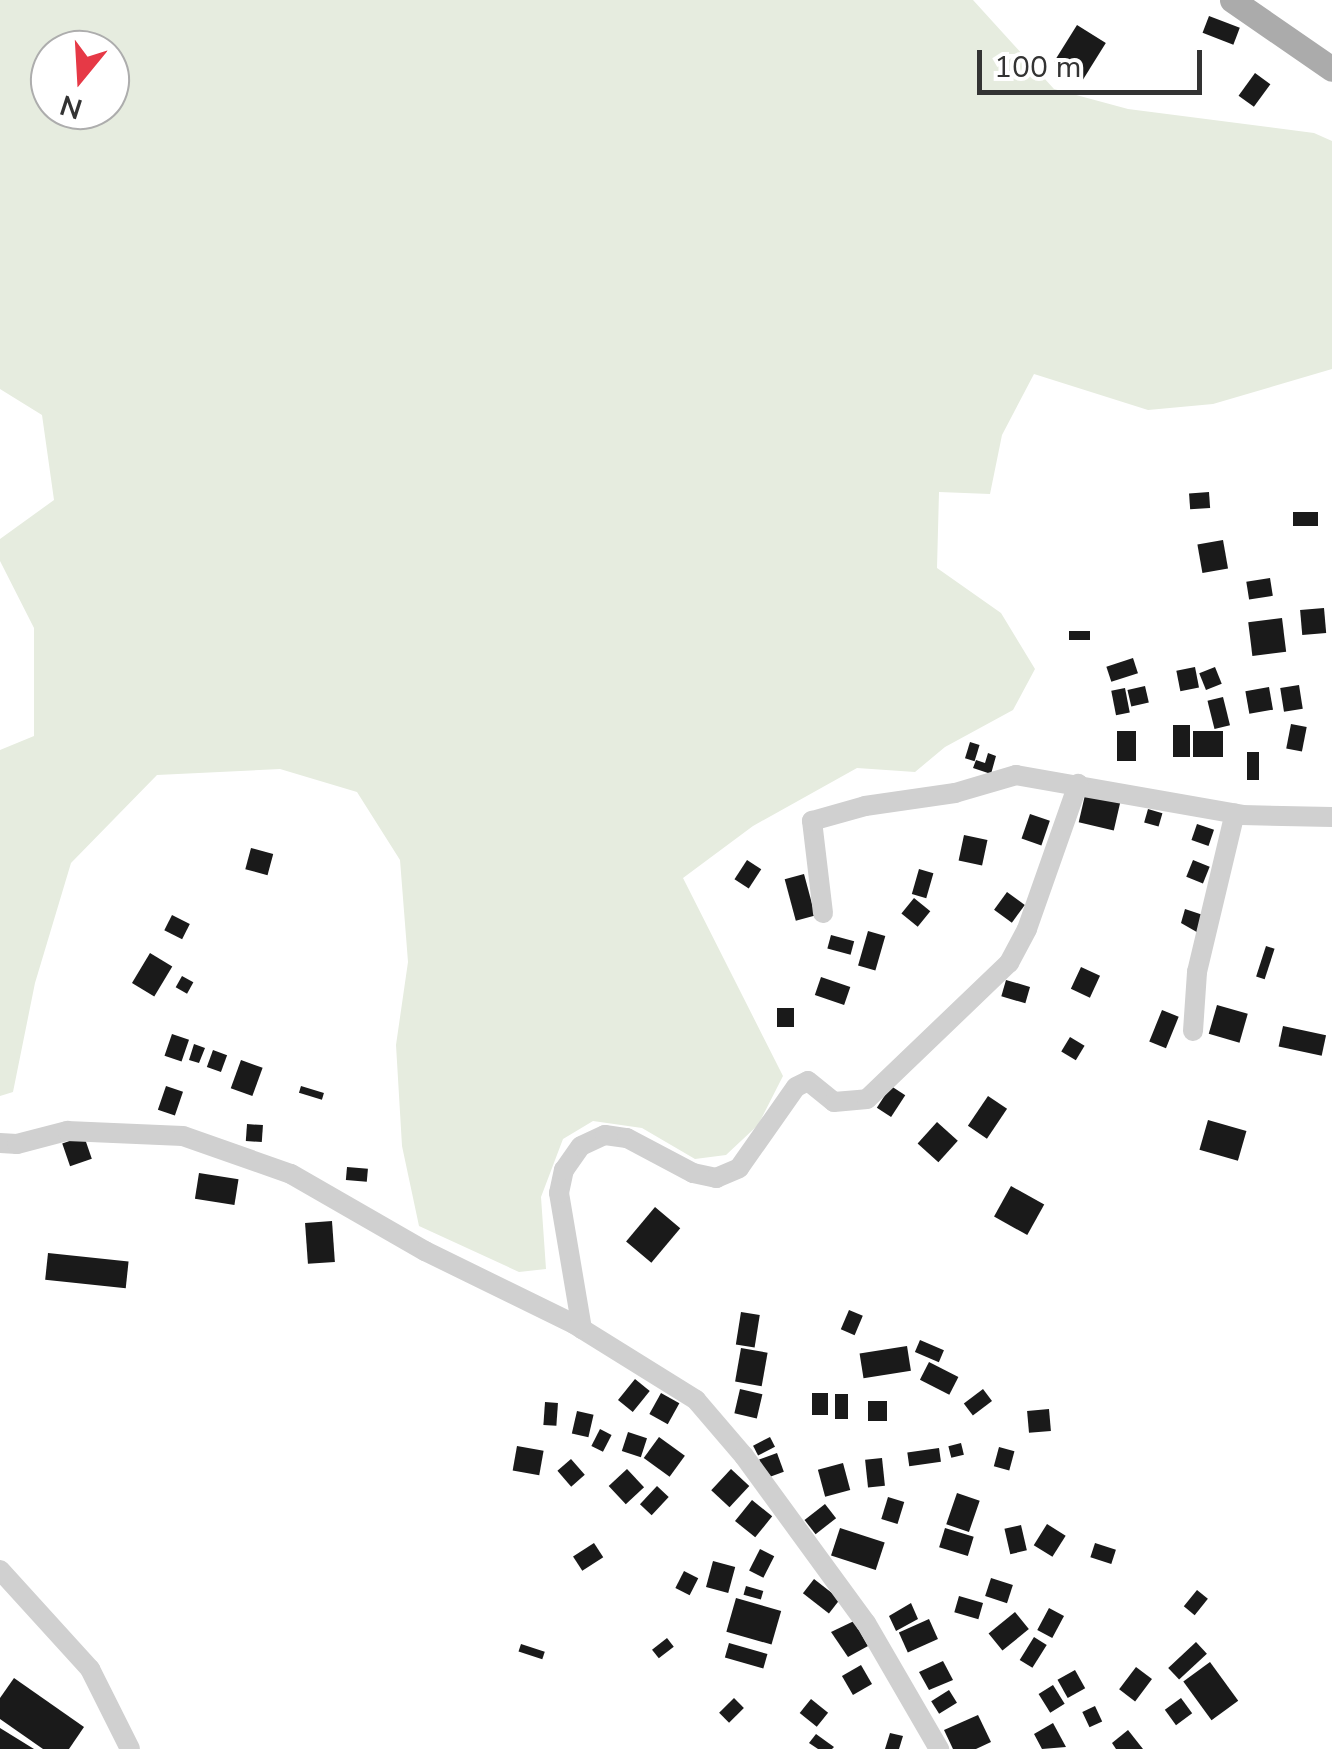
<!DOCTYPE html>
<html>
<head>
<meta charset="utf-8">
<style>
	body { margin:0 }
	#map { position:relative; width:1332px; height:1749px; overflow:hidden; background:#fff; font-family:"Nunito Sans",sans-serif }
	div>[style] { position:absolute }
	.green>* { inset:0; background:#e6ecdf }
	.building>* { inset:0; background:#1a1a1a; transform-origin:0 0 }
	.minor>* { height:20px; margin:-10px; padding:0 10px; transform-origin:10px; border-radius:10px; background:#d0d0d0 }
	.major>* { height:25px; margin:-12.5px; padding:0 12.5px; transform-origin:12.5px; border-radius:12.5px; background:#ababab }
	span { translate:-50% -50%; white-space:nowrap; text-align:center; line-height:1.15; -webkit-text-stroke:10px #fff; paint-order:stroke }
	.north { position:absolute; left:30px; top:30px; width:100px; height:100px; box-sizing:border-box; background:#fff; border:2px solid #adadad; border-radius:50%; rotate:198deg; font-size:28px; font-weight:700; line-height:40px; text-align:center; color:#333 }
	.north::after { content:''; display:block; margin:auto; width:35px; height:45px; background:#e63946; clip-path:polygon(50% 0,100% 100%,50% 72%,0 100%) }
	.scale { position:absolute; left:977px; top:50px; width:225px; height:45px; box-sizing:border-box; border:5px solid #333; border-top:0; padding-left:12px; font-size:30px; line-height:35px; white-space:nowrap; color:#333; -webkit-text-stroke:8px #fff; paint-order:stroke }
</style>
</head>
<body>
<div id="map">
	<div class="green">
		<div style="clip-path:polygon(evenodd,0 0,973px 0,1054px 89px,1128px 109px,1314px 133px,1332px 141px,1332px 369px,1213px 404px,1148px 410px,1034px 374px,1002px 435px,990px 494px,939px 492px,937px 568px,1001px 613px,1035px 669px,1013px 710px,945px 747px,915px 772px,857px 768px,753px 826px,683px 878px,783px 1076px,758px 1125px,726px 1155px,695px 1159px,642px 1128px,593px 1121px,563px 1139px,541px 1197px,546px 1269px,519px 1272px,419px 1226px,402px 1146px,396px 1045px,408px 962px,400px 860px,357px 792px,280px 769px,157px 775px,71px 863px,35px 983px,13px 1092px,0 1096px,0 750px,34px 736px,34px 628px,0 561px,0 539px,54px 500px,42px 415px,0 389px,0 0,50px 50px,110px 50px,110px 110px,50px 110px,50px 50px)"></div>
	</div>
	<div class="building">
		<div style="left:1209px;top:16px;width:33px;height:18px;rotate:21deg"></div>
		<div style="left:1077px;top:25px;width:34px;height:43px;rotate:32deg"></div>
		<div style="left:1255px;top:73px;width:19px;height:28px;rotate:36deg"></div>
		<div style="left:1209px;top:492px;width:16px;height:20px;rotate:86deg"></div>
		<div style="left:1293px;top:512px;width:25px;height:14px"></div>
		<div style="left:1223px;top:540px;width:29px;height:26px;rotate:80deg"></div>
		<div style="left:1270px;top:578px;width:18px;height:24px;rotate:81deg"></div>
		<div style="left:1324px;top:608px;width:25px;height:24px;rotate:85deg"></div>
		<div style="left:1282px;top:618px;width:34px;height:34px;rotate:83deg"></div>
		<div style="left:1069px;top:631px;width:21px;height:9px"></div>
		<div style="left:1133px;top:658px;width:16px;height:28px;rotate:72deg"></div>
		<div style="left:1195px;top:667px;width:21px;height:19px;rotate:79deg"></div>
		<div style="left:1215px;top:667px;width:18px;height:17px;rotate:68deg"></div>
		<div style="left:1299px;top:685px;width:24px;height:19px;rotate:81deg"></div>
		<div style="left:1145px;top:686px;width:17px;height:18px;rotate:77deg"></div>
		<div style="left:1269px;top:687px;width:23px;height:24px;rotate:80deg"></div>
		<div style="left:1125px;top:688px;width:25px;height:14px;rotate:79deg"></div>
		<div style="left:1223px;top:697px;width:29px;height:16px;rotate:76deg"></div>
		<div style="left:1291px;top:724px;width:16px;height:25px;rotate:11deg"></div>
		<div style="left:1173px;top:725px;width:17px;height:32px"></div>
		<div style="left:1117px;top:731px;width:19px;height:30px"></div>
		<div style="left:1193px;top:731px;width:30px;height:26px"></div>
		<div style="left:970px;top:742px;width:10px;height:17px;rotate:17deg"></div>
		<div style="left:1247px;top:752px;width:12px;height:28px"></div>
		<div style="clip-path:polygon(988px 753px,996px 756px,991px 774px,973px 768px,976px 760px,985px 763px)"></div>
		<div style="left:1085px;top:795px;width:36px;height:28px;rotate:13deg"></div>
		<div style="left:1148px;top:809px;width:15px;height:14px;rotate:16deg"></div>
		<div style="left:1030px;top:814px;width:21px;height:26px;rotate:19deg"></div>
		<div style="left:1197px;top:824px;width:18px;height:17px;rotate:19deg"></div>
		<div style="left:964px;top:835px;width:24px;height:26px;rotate:12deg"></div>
		<div style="left:251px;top:848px;width:23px;height:22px;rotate:15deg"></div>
		<div style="left:747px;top:860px;width:17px;height:23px;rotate:33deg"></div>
		<div style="left:1193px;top:860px;width:18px;height:18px;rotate:22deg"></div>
		<div style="left:919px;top:869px;width:15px;height:26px;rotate:16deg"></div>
		<div style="left:804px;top:874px;width:43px;height:20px;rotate:75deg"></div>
		<div style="left:1007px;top:892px;width:22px;height:22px;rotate:36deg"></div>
		<div style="left:914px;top:898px;width:21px;height:20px;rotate:39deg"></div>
		<div style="clip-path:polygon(1185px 909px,1209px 917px,1202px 935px,1181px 923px)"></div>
		<div style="left:172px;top:915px;width:20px;height:17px;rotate:27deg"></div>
		<div style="left:868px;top:931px;width:18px;height:36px;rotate:16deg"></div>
		<div style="left:831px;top:935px;width:24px;height:14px;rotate:15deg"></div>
		<div style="left:1266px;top:946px;width:9px;height:32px;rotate:18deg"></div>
		<div style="left:150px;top:953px;width:26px;height:35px;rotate:31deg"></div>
		<div style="left:1081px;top:967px;width:21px;height:24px;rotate:25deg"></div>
		<div style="left:182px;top:976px;width:13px;height:13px;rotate:29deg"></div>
		<div style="left:821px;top:977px;width:31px;height:19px;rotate:19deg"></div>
		<div style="left:1006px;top:980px;width:25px;height:17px;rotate:16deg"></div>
		<div style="left:1217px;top:1005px;width:32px;height:30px;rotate:16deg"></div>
		<div style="left:777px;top:1008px;width:17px;height:19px"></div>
		<div style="left:1162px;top:1010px;width:18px;height:34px;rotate:22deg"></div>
		<div style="left:1283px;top:1026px;width:44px;height:21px;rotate:12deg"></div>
		<div style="left:172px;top:1034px;width:18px;height:23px;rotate:19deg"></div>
		<div style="left:1070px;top:1037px;width:17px;height:17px;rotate:31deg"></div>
		<div style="clip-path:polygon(194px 1044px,205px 1048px,199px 1063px,189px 1060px)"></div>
		<div style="left:213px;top:1050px;width:15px;height:18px;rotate:20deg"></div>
		<div style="left:241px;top:1060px;width:23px;height:30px;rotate:20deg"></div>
		<div style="left:166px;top:1086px;width:18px;height:25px;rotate:19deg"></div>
		<div style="left:301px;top:1086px;width:24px;height:7px;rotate:17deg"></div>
		<div style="left:891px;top:1086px;width:17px;height:26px;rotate:33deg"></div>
		<div style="left:988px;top:1096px;width:23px;height:36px;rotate:34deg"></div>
		<div style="left:1208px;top:1120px;width:40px;height:31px;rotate:16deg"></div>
		<div style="left:937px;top:1122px;width:28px;height:29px;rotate:42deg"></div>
		<div style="left:247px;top:1124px;width:16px;height:17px;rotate:4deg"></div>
		<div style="left:84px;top:1136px;width:24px;height:23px;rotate:71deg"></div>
		<div style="left:347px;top:1167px;width:21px;height:13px;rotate:5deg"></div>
		<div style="left:199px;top:1173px;width:40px;height:26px;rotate:9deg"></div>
		<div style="left:1011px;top:1186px;width:38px;height:35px;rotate:29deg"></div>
		<div style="left:655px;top:1207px;width:33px;height:45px;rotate:40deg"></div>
		<div style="left:332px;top:1221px;width:41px;height:27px;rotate:86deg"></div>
		<div style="left:48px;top:1253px;width:81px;height:27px;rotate:6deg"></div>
		<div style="left:849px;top:1310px;width:15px;height:21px;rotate:23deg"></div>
		<div style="left:741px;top:1312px;width:19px;height:33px;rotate:9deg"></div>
		<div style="left:920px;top:1340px;width:26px;height:13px;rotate:23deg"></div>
		<div style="left:907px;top:1346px;width:25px;height:48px;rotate:81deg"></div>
		<div style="left:741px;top:1348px;width:27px;height:34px;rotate:10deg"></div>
		<div style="left:929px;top:1362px;width:33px;height:20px;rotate:27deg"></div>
		<div style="left:635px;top:1379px;width:19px;height:27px;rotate:39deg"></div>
		<div style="left:740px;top:1389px;width:23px;height:25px;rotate:13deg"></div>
		<div style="left:983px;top:1389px;width:15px;height:24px;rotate:53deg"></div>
		<div style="left:661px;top:1393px;width:21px;height:24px;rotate:29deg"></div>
		<div style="left:812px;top:1393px;width:16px;height:22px"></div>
		<div style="left:835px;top:1394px;width:13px;height:25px"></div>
		<div style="left:868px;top:1401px;width:19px;height:20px"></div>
		<div style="left:545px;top:1402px;width:13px;height:23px;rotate:4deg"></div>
		<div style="left:1049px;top:1409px;width:22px;height:22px;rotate:85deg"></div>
		<div style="left:577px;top:1411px;width:17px;height:23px;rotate:13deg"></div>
		<div style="left:600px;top:1429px;width:13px;height:19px;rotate:27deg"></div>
		<div style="left:628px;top:1432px;width:20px;height:20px;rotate:18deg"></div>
		<div style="left:659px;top:1437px;width:32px;height:26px;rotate:36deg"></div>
		<div style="left:770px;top:1437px;width:11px;height:19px;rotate:63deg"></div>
		<div style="left:961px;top:1443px;width:12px;height:13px;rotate:76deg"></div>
		<div style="left:517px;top:1446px;width:27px;height:25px;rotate:10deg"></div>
		<div style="left:999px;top:1447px;width:16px;height:20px;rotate:15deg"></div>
		<div style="left:939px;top:1448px;width:14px;height:32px;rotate:82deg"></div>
		<div style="left:777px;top:1453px;width:20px;height:19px;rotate:70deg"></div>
		<div style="left:882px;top:1458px;width:28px;height:17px;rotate:84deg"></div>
		<div style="left:571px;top:1459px;width:21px;height:18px;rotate:49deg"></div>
		<div style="left:843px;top:1463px;width:28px;height:26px;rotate:75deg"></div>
		<div style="left:627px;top:1469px;width:25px;height:25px;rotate:47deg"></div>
		<div style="left:731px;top:1469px;width:25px;height:29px;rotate:43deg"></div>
		<div style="left:657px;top:1486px;width:16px;height:25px;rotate:43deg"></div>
		<div style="left:957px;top:1493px;width:24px;height:33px;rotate:19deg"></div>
		<div style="left:888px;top:1497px;width:17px;height:23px;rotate:17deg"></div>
		<div style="left:752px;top:1500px;width:26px;height:27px;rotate:39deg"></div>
		<div style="left:825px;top:1504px;width:18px;height:26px;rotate:52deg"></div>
		<div style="left:1047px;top:1524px;width:22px;height:25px;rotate:32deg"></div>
		<div style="left:1021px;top:1525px;width:26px;height:17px;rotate:77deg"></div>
		<div style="left:840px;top:1528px;width:47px;height:29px;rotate:18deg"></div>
		<div style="left:945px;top:1528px;width:30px;height:20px;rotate:17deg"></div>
		<div style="left:594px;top:1543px;width:17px;height:25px;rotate:57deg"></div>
		<div style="left:1095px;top:1543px;width:22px;height:15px;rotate:18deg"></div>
		<div style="left:760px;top:1549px;width:16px;height:24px;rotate:27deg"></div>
		<div style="left:713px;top:1561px;width:23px;height:27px;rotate:15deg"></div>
		<div style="left:684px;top:1571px;width:16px;height:19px;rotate:27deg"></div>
		<div style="left:991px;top:1578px;width:23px;height:19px;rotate:18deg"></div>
		<div style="left:814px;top:1579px;width:33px;height:18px;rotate:38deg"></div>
		<div style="left:746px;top:1586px;width:18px;height:9px;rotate:16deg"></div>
		<div style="left:1197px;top:1590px;width:14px;height:21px;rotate:39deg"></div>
		<div style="left:959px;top:1596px;width:25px;height:17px;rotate:16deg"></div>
		<div style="left:736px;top:1598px;width:47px;height:35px;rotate:16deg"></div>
		<div style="clip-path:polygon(911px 1603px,918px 1619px,896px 1631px,889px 1616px)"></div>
		<div style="left:1049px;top:1608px;width:17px;height:25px;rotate:28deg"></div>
		<div style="left:1015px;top:1612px;width:22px;height:34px;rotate:51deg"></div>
		<div style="left:929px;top:1619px;width:22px;height:33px;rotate:66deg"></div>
		<div style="clip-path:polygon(854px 1621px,868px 1646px,848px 1657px,831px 1632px)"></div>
		<div style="left:1034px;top:1637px;width:15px;height:27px;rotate:32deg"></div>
		<div style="left:667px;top:1638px;width:11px;height:19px;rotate:52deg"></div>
		<div style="left:1196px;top:1642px;width:16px;height:38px;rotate:47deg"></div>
		<div style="left:729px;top:1643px;width:40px;height:15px;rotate:16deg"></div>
		<div style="left:521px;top:1644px;width:25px;height:8px;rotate:18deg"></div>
		<div style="clip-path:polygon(943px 1661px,953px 1680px,929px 1690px,919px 1672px)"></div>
		<div style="left:1210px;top:1662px;width:48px;height:33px;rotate:54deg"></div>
		<div style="left:861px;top:1665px;width:22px;height:22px;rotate:60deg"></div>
		<div style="left:1136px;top:1667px;width:20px;height:28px;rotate:37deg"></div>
		<div style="left:1075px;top:1670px;width:21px;height:20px;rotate:61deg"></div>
		<div style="clip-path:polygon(14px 1678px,84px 1727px,69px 1749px,43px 1749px,0 1719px,0 1698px)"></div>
		<div style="left:1053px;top:1685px;width:22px;height:17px;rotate:58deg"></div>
		<div style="left:949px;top:1690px;width:15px;height:21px;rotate:58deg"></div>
		<div style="left:734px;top:1698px;width:14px;height:21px;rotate:45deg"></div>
		<div style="left:1181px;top:1698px;width:19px;height:20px;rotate:54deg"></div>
		<div style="left:811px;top:1699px;width:22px;height:18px;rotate:39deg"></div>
		<div style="left:1095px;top:1706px;width:17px;height:14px;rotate:65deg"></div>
		<div style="clip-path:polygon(978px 1715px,991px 1742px,976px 1749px,953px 1749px,944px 1730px)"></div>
		<div style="clip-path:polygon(1053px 1723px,1066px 1747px,1042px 1749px,1034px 1734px)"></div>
		<div style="clip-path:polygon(0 1728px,34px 1749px,0 1749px)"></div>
		<div style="clip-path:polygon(1128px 1730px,1143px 1749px,1116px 1749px,1112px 1743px)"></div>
		<div style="clip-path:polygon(890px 1733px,903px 1736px,899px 1749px,885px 1749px)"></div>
		<div style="clip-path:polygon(816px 1734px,834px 1747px,832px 1749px,818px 1749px,809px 1743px)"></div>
	</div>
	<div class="minor">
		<div style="left:823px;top:913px;width:93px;rotate:-96.8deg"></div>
		<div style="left:812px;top:821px;width:55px;rotate:-15.8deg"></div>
		<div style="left:865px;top:806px;width:91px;rotate:-8.2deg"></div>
		<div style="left:955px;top:793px;width:64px;rotate:-16.4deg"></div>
		<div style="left:1016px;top:775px;width:230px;rotate:10deg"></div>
		<div style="left:1242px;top:815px;width:90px;rotate:1.3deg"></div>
		<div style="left:1193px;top:1031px;width:59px;rotate:-86.1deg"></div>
		<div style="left:1197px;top:972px;width:163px;rotate:-76.6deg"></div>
		<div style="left:0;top:1143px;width:17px;rotate:3deg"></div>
		<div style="left:17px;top:1144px;width:52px;rotate:-14.6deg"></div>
		<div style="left:67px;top:1131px;width:116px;rotate:2.5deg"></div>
		<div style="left:183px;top:1136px;width:114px;rotate:19.4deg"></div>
		<div style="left:291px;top:1174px;width:155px;rotate:29.9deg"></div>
		<div style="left:425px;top:1251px;width:166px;rotate:26.1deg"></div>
		<div style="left:574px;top:1324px;width:144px;rotate:31.9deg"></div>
		<div style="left:696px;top:1400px;width:74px;rotate:49.4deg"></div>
		<div style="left:744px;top:1456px;width:207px;rotate:53.9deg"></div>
		<div style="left:866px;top:1623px;width:146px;rotate:59.9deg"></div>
		<div style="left:582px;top:1329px;width:138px;rotate:-99.6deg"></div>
		<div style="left:559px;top:1193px;width:24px;rotate:-78deg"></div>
		<div style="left:564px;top:1170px;width:29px;rotate:-55deg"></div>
		<div style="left:581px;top:1146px;width:26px;rotate:-25deg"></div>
		<div style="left:605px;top:1135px;width:22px;rotate:8deg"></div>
		<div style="left:627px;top:1138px;width:75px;rotate:27.9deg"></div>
		<div style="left:693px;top:1173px;width:24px;rotate:12deg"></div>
		<div style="left:716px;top:1178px;width:25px;rotate:-23deg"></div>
		<div style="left:739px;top:1168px;width:99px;rotate:-54.9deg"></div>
		<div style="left:796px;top:1087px;width:13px;rotate:-27deg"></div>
		<div style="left:808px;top:1081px;width:33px;rotate:39deg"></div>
		<div style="left:834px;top:1102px;width:33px;rotate:-5deg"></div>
		<div style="left:867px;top:1099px;width:197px;rotate:-43.8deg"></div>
		<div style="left:1009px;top:963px;width:38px;rotate:-62deg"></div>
		<div style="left:1027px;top:929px;width:154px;rotate:-70.6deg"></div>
		<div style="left:0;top:1570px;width:134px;rotate:47.7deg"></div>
		<div style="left:90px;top:1669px;width:89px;rotate:63.4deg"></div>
	</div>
	<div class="major">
		<div style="left:1232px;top:0;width:121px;rotate:34.6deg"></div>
	</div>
	<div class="north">N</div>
	<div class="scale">100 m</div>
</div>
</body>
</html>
